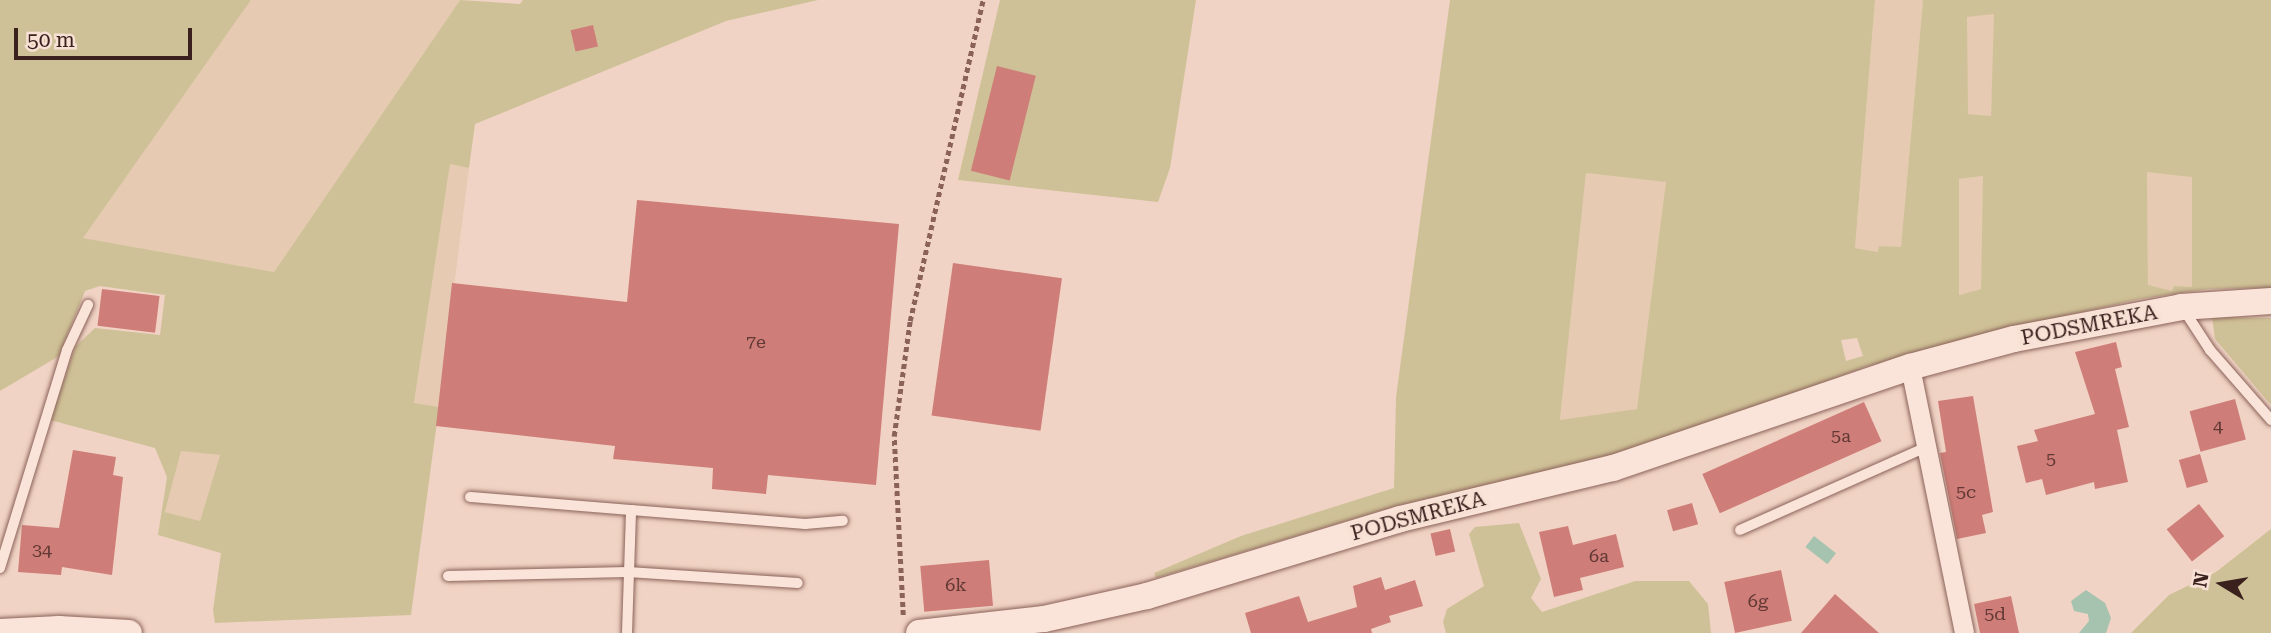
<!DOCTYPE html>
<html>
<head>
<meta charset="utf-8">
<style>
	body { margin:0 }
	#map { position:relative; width:2271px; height:633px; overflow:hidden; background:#f0d3c4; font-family:"Roboto Serif",serif }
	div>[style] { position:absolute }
	.farmland>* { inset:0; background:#e6cab1; transform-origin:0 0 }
	.green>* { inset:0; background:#cfc197 }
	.water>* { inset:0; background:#a6c3b0; transform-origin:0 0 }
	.building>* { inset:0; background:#cf7d78; transform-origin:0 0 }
	.path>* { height:4.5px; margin-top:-2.25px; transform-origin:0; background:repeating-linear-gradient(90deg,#8b6259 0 5px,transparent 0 8.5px) }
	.roads { filter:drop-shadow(0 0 2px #8b6259) drop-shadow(0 0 2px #8b6259) }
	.lane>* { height:10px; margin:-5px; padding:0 5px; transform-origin:5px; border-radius:5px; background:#fae3d8 }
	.street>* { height:19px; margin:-9.5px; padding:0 9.5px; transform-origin:9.5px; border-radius:9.5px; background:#fae3d8 }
	.secondary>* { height:26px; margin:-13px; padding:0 13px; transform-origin:13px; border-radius:13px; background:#fae3d8 }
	span { translate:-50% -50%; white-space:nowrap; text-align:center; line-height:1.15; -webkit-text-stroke:7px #f7e0d4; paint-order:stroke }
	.number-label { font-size:18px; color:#603834 }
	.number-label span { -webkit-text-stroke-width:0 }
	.street-label { font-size:21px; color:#3b211e }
	.north { position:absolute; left:2187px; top:549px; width:70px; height:70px; -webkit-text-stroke:5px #f7e0d4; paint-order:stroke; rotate:281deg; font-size:19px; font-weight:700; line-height:28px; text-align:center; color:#3b211e }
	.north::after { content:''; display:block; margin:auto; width:24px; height:32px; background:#3b211e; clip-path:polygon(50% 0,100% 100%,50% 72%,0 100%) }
	.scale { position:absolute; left:14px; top:28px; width:178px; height:32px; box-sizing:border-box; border:4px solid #3b211e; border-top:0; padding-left:9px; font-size:21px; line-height:24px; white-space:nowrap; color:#3b211e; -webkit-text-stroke:5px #f7e0d4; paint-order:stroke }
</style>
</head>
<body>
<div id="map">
	<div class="farmland">
		<div style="clip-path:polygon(251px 0,460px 0,274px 272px,83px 238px)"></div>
		<div style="clip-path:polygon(1875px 0,1923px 0,1901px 248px,1880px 246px,1879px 252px,1855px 248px)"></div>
		<div style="clip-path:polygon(1995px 13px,1991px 117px,1967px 114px,1967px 17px)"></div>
		<div style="clip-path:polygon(450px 163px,469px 168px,439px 407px,414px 404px)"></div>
		<div style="clip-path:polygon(2147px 172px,2192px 176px,2193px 287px,2172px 291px,2148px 286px)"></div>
		<div style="left:1586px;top:173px;width:81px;height:249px;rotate:6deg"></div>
		<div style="clip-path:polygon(1984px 176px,1981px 289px,1958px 295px,1959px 179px)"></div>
		<div style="clip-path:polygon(181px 450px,220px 455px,200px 521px,165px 512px)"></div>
	</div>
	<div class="green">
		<div style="clip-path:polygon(evenodd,0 0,251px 0,83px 238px,274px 272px,460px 0,520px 4px,523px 0,818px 0,726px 21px,475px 124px,469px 168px,450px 164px,414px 403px,439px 407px,411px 615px,215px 623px,213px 610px,221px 553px,158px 535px,167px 477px,155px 448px,50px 420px,75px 347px,95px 328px,160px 335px,165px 295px,100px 286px,85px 291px,59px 356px,0 391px,0 0,181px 451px,220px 455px,200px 521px,165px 512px,181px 451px)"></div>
		<div style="clip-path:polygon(1000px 0,1196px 0,1170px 168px,1158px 202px,958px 180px)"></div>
		<div style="clip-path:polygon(evenodd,1450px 0,1875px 0,1855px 248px,1878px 252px,1879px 246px,1901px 247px,1923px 0,2271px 0,2271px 288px,2208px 289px,2140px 299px,1999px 331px,1865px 367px,1657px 445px,1393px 507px,1156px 578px,1154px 573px,1241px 536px,1394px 488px,1396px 397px,1450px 0,1994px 14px,1991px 116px,1968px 114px,1967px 17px,1994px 14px,1450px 0,2147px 172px,2192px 177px,2192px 287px,2174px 286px,2172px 291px,2148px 285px,2147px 172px,1450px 0,1586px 173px,1666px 182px,1637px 409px,1560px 420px,1586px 173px,1450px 0,1983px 176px,1981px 289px,1959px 295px,1959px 179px,1983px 176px,1450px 0,1857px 338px,1863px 356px,1846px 361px,1841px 340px,1857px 338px)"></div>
		<div style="clip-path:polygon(2212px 317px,2271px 318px,2271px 405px,2215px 339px)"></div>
		<div style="clip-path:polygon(1519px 523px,1541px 579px,1531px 598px,1542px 612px,1635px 581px,1689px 581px,1708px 604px,1711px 633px,1446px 633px,1443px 622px,1447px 609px,1484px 586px,1469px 534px,1475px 527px)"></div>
		<div style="clip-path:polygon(2271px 529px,2271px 633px,2131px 633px,2169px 595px,2216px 572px)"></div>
	</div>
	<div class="water">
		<div style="left:1814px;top:536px;width:28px;height:14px;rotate:38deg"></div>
		<div style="clip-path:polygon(2086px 590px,2105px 603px,2111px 618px,2106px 633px,2079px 633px,2089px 621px,2088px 614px,2074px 611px,2071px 601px)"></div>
	</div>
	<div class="building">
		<div style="left:593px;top:25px;width:22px;height:23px;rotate:77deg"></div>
		<div style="left:997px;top:66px;width:40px;height:108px;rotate:14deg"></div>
		<div style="clip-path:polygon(637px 200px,899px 224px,876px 485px,768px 475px,766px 494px,712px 489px,713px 468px,613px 459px,615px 446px,436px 426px,452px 283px,627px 302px)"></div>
		<div style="left:953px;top:263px;width:110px;height:154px;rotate:8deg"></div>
		<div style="left:102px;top:289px;width:58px;height:37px;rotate:7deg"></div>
		<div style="clip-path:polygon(2116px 342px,2122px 367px,2115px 369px,2129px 427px,2117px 430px,2128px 482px,2095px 489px,2094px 482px,2046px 495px,2042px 479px,2026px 483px,2017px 446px,2038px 441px,2034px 430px,2095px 414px,2075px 352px)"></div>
		<div style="clip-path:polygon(1973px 396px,1993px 512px,1982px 515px,1986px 533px,1957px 539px,1940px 453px,1946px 452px,1938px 401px)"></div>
		<div style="left:2235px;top:399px;width:42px;height:47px;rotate:75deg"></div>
		<div style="left:1864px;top:402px;width:43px;height:177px;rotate:66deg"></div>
		<div style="clip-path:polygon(73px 450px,116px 457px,113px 475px,123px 477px,112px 575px,62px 567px,61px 575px,18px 572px,22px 525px,59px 528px)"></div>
		<div style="left:2200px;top:454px;width:29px;height:22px;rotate:74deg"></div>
		<div style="left:1692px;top:503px;width:22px;height:26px;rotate:74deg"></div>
		<div style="left:2199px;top:504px;width:41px;height:41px;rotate:52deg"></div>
		<div style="clip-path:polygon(1568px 526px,1573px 545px,1616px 534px,1624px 567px,1580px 578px,1583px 590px,1554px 597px,1539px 532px)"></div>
		<div style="left:1450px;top:529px;width:23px;height:20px;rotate:77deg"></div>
		<div style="left:989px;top:560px;width:46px;height:69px;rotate:85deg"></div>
		<div style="left:1781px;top:570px;width:52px;height:58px;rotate:78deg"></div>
		<div style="clip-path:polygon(1381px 577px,1385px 590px,1415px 580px,1423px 606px,1389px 616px,1391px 622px,1371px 629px,1372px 633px,1251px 633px,1245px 613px,1299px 596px,1308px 622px,1357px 607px,1353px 586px)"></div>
		<div style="clip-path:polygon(1835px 594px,1879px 633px,1801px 633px)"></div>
		<div style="clip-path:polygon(2011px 596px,2019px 633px,1980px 633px,1974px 604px)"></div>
	</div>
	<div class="path">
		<div style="left:903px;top:615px;width:179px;rotate:-92.9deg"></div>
		<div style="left:894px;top:436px;width:116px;rotate:-82.1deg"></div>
		<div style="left:910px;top:321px;width:329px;rotate:-77.2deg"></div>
	</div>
	<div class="roads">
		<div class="lane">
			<div style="left:2184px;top:310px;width:48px;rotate:57deg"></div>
			<div style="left:2210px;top:350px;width:93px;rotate:48.9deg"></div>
			<div style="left:470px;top:497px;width:162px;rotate:4.6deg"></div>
			<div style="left:1740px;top:530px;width:204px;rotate:-24deg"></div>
			<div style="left:0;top:568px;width:228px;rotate:-72.9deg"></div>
			<div style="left:67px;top:350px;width:50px;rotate:-65deg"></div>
			<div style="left:448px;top:576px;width:180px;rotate:-1.3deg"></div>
			<div style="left:628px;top:572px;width:170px;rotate:3.7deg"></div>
			<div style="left:627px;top:633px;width:123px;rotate:-88.1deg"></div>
			<div style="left:631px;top:510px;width:175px;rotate:4.6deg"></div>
			<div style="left:805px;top:524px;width:38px;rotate:-5deg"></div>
		</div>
		<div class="street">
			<div style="left:1910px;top:367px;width:271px;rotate:78.5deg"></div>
		</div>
		<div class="secondary">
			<div style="left:0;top:632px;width:59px;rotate:-2.9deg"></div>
			<div style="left:59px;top:629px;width:70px;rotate:3.3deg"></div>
			<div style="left:919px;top:633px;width:126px;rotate:-6.4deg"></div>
			<div style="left:1044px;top:619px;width:106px;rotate:-12.6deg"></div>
			<div style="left:1147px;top:596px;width:264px;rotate:-16.9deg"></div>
			<div style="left:1400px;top:519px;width:219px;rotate:-13.5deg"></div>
			<div style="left:1613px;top:468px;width:314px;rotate:-18.8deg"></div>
			<div style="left:1910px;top:367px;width:108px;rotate:-15.1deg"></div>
			<div style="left:2014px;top:339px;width:170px;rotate:-10.8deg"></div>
			<div style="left:2181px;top:307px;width:90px;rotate:-3.8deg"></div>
		</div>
	</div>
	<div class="number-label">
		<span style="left:756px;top:342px">7e</span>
		<span style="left:2218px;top:426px">4</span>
		<span style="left:1841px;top:436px">5a</span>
		<span style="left:2051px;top:459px">5</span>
		<span style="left:1966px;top:492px">5c</span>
		<span style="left:42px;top:550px">34</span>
		<span style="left:1599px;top:556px">6a</span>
		<span style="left:956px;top:585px">6k</span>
		<span style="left:1758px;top:601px">6g</span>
		<span style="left:1995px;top:614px">5d</span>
	</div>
	<div class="street-label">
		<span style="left:2089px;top:325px;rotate:-11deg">PODSMREKA</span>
		<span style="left:1418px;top:516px;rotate:-15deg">PODSMREKA</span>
	</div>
	<div class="north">N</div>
	<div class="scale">50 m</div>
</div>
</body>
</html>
